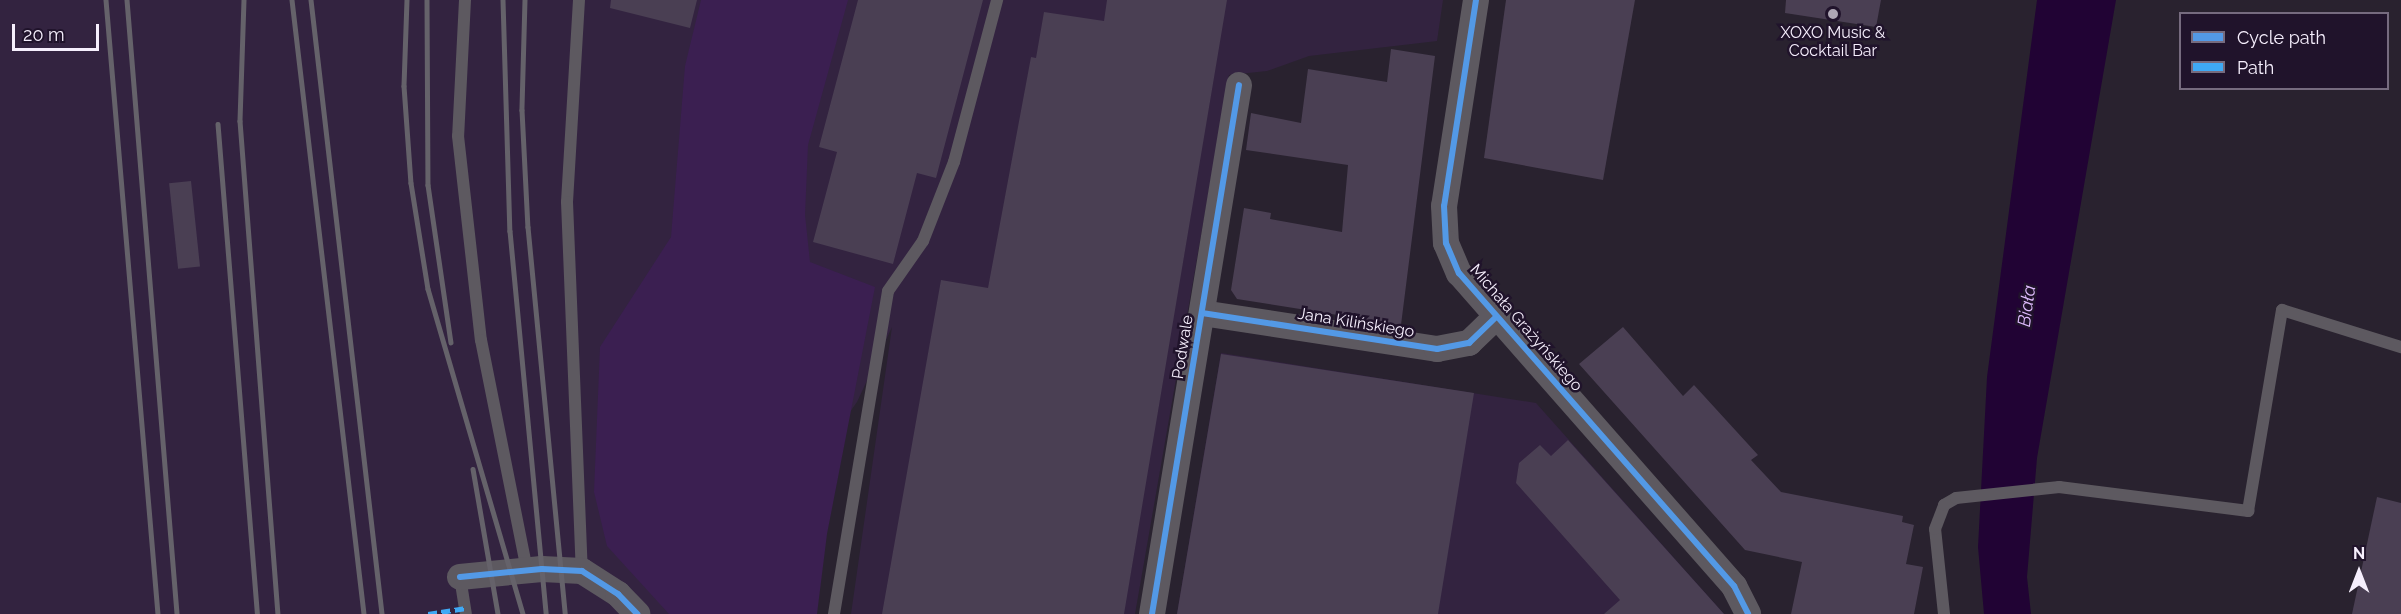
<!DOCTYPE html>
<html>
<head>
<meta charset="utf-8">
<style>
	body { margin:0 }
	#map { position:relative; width:2401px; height:614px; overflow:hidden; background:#29222f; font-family:Raleway,sans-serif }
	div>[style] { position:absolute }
	.built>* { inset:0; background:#332340 }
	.green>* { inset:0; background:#3b1f51 }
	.water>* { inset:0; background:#210334 }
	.building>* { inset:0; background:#4a3f53; transform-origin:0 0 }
	.lane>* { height:12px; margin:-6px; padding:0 6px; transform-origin:6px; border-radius:6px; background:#5d5960 }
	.street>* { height:26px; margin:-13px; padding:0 13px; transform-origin:13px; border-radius:13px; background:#5d5960 }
	.rail>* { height:4.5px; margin:-2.25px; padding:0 2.25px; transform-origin:2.25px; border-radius:2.25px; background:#65626a }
	.quiet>* { height:4.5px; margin-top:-2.25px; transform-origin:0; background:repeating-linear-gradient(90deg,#3fa9f5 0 9px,transparent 0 13.5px) }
	.cycleway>* { height:6px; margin:-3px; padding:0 3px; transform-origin:3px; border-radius:3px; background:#5399e6 }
	.dots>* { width:16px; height:16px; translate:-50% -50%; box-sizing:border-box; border:3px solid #20132b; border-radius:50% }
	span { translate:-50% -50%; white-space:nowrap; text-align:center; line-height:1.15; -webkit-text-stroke:5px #20132b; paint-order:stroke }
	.poi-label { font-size:16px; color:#f6effd }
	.street-label { font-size:16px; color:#f6effd }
	.water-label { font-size:18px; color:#e0bdff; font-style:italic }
	.legend { position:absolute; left:2179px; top:12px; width:210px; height:78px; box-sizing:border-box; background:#20132b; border:2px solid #766b7f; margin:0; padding:8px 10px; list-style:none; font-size:18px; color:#f6effd }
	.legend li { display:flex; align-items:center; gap:12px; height:30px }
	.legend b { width:30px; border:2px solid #766b7f }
	.north { position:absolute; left:2329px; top:542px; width:60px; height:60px; -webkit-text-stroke:4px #20132b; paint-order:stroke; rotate:0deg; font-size:16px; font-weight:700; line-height:24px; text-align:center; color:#f6effd }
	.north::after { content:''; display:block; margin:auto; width:21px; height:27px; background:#f6effd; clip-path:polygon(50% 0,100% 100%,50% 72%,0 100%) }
	.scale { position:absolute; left:12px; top:24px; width:87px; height:27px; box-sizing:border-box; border:3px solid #f6effd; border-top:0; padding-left:8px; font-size:18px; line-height:21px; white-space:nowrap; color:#f6effd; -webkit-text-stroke:4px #20132b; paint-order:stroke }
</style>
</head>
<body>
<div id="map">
	<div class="built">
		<div style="clip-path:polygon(0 0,1443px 0,1437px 41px,1309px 56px,1267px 71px,1229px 75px,1135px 614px,851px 614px,892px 327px,857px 402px,785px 504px,730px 614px,0 614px)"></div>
		<div style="clip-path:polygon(1221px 353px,1536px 403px,1724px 614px,1177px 614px)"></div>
	</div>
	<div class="green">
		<div style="clip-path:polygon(701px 0,848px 0,808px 145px,805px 215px,810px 262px,875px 287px,827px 534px,817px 614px,669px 614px,607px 546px,594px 492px,600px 347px,671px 237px,685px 66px)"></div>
	</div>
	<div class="water">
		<div style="clip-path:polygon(2037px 0,2116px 0,2037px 458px,2027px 577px,2031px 614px,1984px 614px,1978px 547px,1987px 377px)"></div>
	</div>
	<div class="building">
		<div style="clip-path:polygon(611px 0,697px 0,690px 28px,610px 8px)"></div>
		<div style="clip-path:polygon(858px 0,983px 0,936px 178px,917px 173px,893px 264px,813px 242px,837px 152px,819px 147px)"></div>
		<div style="clip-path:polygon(1107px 0,1227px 0,1124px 614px,882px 614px,941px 280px,988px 288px,1031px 57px,1036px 58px,1044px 12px,1104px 21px)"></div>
		<div style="clip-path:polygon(1506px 0,1635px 0,1603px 180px,1484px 158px)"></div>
		<div style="clip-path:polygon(1786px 0,1881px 0,1876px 27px,1785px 13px)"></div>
		<div style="clip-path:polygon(1391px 49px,1435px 56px,1401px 325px,1237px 299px,1231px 290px,1244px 208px,1271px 213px,1270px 219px,1342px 232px,1348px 165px,1246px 150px,1251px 113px,1301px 123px,1308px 69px,1387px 82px)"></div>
		<div style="left:191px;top:181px;width:86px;height:22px;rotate:84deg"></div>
		<div style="clip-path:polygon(1623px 327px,1683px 396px,1694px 385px,1758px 455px,1751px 460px,1781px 492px,1903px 516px,1902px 522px,1914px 525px,1906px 564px,1923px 567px,1914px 614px,1791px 614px,1802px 562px,1745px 550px,1579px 364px)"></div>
		<div style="clip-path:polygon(1221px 354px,1474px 393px,1438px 614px,1177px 614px)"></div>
		<div style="clip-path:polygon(1568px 440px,1724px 614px,1604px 614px,1620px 600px,1516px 483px,1519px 463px,1540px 445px,1551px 456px)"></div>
		<div style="clip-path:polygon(2377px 497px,2401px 503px,2401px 614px,2352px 614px)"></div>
	</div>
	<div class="lane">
		<div style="left:465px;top:0;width:136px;rotate:92.9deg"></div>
		<div style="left:458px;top:136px;width:205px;rotate:83.6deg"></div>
		<div style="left:481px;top:340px;width:235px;rotate:78.7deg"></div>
		<div style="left:579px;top:0;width:202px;rotate:93.4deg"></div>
		<div style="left:567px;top:202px;width:369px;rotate:87.7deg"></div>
		<div style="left:460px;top:577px;width:37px;rotate:81deg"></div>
		<div style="left:834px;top:614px;width:327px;rotate:-80.5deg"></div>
		<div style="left:888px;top:291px;width:61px;rotate:-55deg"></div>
		<div style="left:923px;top:241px;width:85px;rotate:-68.6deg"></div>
		<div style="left:954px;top:162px;width:168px;rotate:-75.1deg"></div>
		<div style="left:1944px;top:614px;width:85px;rotate:-96deg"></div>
		<div style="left:1935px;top:529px;width:26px;rotate:-69deg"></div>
		<div style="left:1944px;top:505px;width:14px;rotate:-30deg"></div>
		<div style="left:1956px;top:498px;width:104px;rotate:-6.1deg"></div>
		<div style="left:2059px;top:487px;width:191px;rotate:7.2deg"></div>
		<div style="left:2248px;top:511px;width:204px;rotate:-80.4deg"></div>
		<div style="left:2282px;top:310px;width:125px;rotate:17.3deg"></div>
	</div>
	<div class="street">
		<div style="left:1476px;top:0;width:208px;rotate:98.8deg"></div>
		<div style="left:1444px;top:206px;width:37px;rotate:87deg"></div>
		<div style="left:1446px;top:243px;width:33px;rotate:67deg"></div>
		<div style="left:1459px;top:273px;width:417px;rotate:48.7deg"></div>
		<div style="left:1734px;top:586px;width:31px;rotate:63deg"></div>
		<div style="left:1202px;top:313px;width:238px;rotate:8.7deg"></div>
		<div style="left:1437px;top:349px;width:33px;rotate:-11deg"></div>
		<div style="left:1469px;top:343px;width:37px;rotate:-44deg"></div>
		<div style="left:460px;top:577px;width:82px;rotate:-5.6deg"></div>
		<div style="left:542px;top:569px;width:40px;rotate:2.9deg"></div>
		<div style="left:582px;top:571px;width:43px;rotate:32.6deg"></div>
		<div style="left:618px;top:594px;width:28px;rotate:46deg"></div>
		<div style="left:1152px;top:614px;width:536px;rotate:-80.66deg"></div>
	</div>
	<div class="rail">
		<div style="left:106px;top:0;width:616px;rotate:85.16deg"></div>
		<div style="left:127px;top:0;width:616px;rotate:85.34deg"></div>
		<div style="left:244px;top:0;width:121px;rotate:91.9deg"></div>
		<div style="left:240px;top:121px;width:494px;rotate:85.6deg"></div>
		<div style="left:292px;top:0;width:618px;rotate:83.31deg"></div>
		<div style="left:311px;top:0;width:618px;rotate:83.4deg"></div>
		<div style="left:407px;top:0;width:86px;rotate:92deg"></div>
		<div style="left:404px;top:86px;width:97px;rotate:85.9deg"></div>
		<div style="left:411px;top:183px;width:107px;rotate:80.9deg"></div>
		<div style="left:428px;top:289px;width:339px;rotate:73.7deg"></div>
		<div style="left:427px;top:0;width:185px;rotate:89.7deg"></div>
		<div style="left:428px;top:185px;width:159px;rotate:81.7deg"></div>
		<div style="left:503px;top:0;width:231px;rotate:88.3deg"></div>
		<div style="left:510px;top:231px;width:385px;rotate:84.6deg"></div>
		<div style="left:525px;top:0;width:110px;rotate:91.6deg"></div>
		<div style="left:522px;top:110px;width:117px;rotate:87.1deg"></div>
		<div style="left:528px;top:227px;width:389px;rotate:84.5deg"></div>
		<div style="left:218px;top:124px;width:492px;rotate:85.4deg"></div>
		<div style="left:473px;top:469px;width:147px;rotate:80.2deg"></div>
	</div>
	<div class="quiet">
		<div style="left:428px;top:614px;width:37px;rotate:-9deg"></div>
	</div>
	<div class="cycleway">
		<div style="left:1476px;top:0;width:208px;rotate:98.8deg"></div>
		<div style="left:1444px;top:206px;width:37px;rotate:87deg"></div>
		<div style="left:1446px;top:243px;width:33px;rotate:67deg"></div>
		<div style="left:1459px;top:273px;width:417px;rotate:48.7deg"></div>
		<div style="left:1734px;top:586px;width:31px;rotate:63deg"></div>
		<div style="left:1202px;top:313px;width:238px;rotate:8.7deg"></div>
		<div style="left:1437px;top:349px;width:33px;rotate:-11deg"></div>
		<div style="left:1469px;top:343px;width:37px;rotate:-44deg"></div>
		<div style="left:460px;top:577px;width:82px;rotate:-5.6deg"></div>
		<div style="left:542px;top:569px;width:40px;rotate:2.9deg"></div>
		<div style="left:582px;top:571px;width:43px;rotate:32.6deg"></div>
		<div style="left:618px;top:594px;width:28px;rotate:46deg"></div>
		<div style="left:1152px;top:614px;width:536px;rotate:-80.66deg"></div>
	</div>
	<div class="dots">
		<div style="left:1833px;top:14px;background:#aea7b5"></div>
	</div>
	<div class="poi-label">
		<span style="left:1833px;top:42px">XOXO Music &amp;<br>Cocktail Bar</span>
	</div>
	<div class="street-label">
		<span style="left:1356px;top:323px;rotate:9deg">Jana Kilińskiego</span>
		<span style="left:1526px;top:328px;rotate:49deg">Michała Grażyńskiego</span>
		<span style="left:1183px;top:347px;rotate:-81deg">Podwale</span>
	</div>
	<div class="water-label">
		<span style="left:2027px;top:306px;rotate:-82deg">Biała</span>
	</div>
	<ul class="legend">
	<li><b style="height:8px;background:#5399e6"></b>Cycle path</li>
	<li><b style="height:8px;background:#3fa9f5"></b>Path</li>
	</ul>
	<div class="north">N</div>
	<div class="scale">20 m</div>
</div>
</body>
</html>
